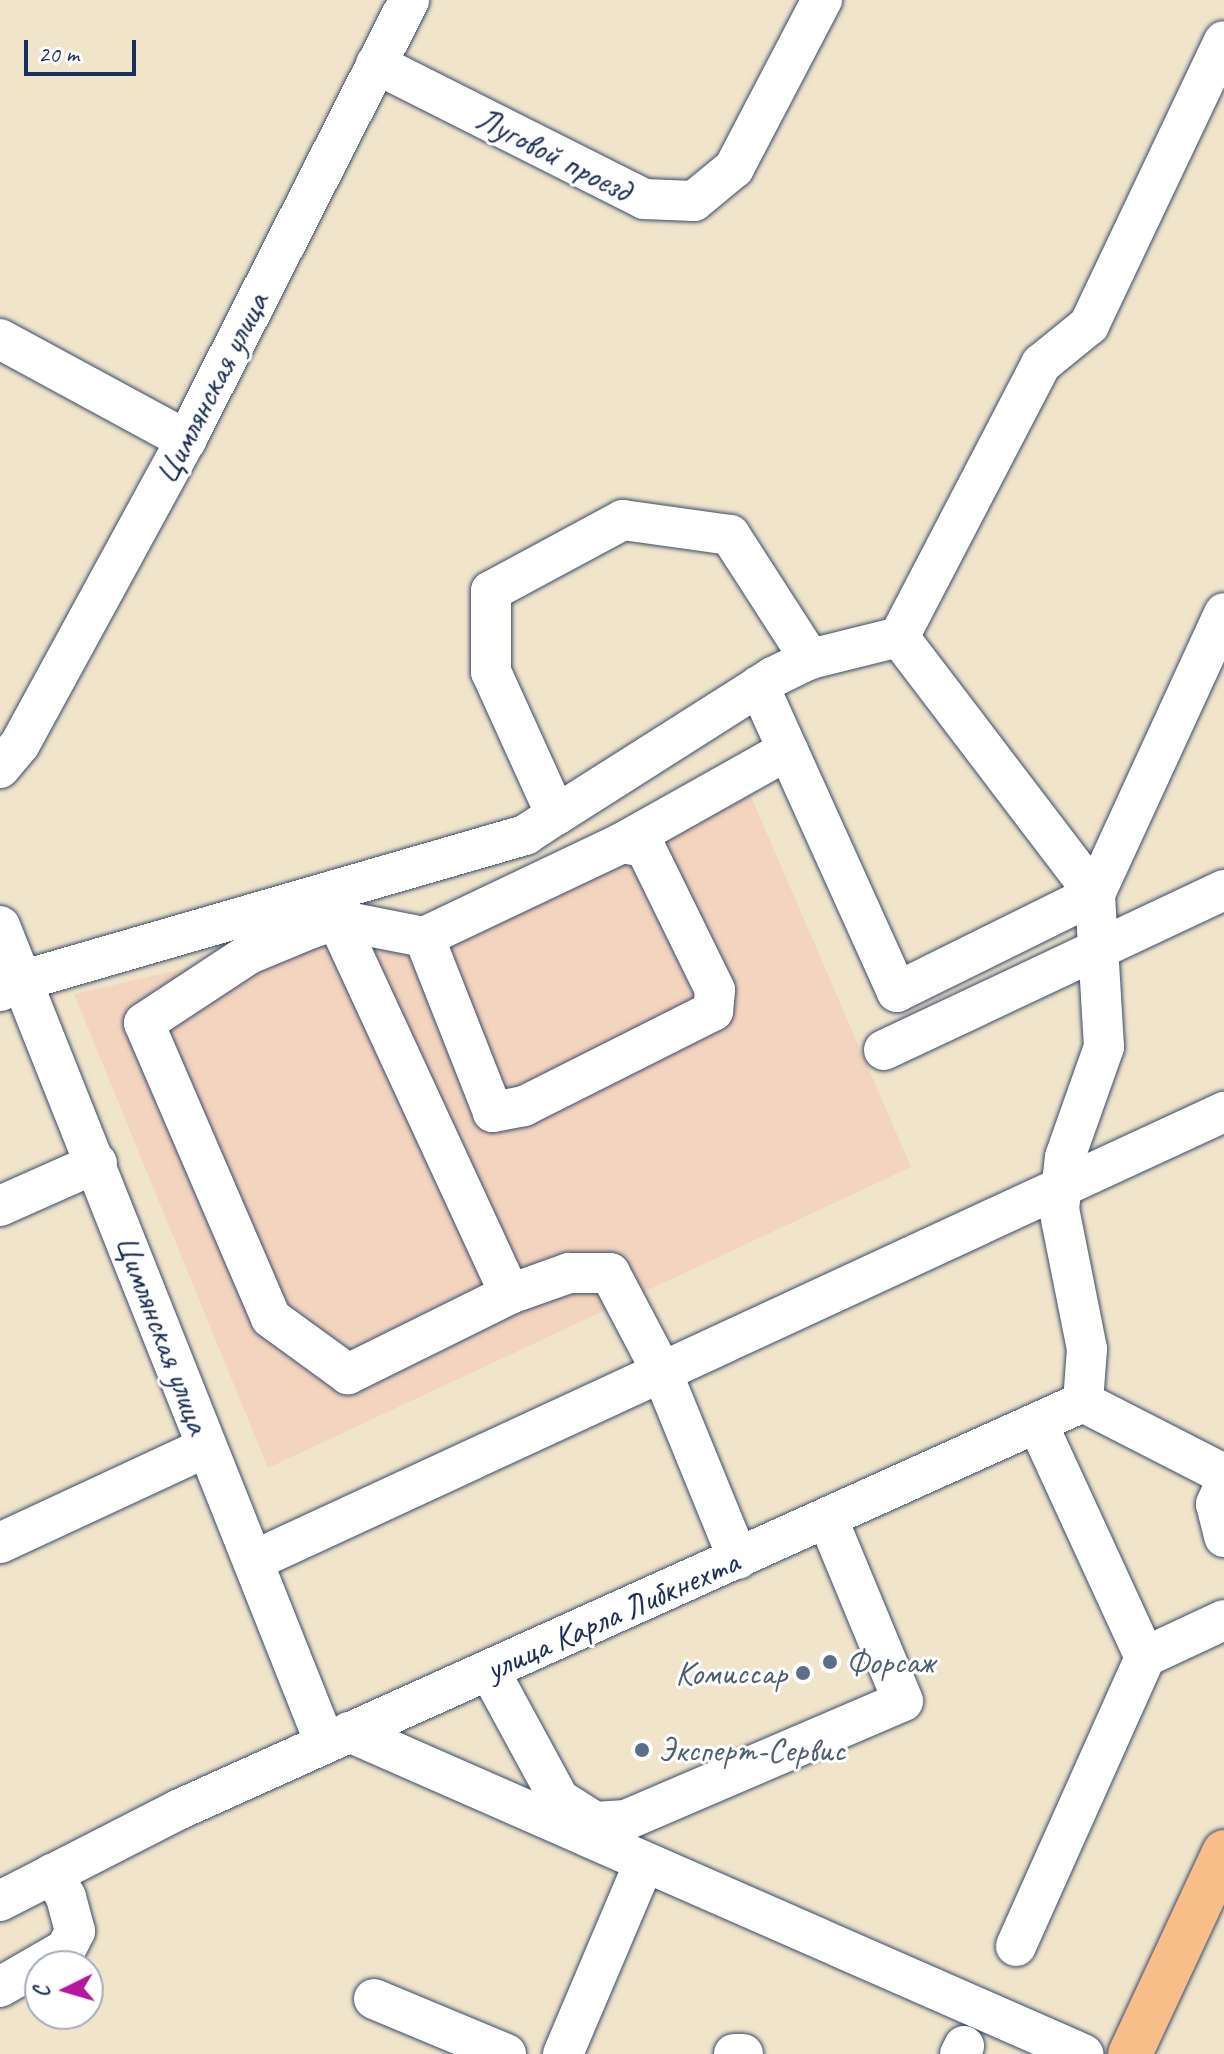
<!DOCTYPE html>
<html>
<head>
<meta charset="utf-8">
<style>
	body { margin:0 }
	#map { position:relative; width:1224px; height:2054px; overflow:hidden; background:#f0e5ca; font-family:Caveat,sans-serif }
	div>[style] { position:absolute }
	.built>* { inset:0; background:#f3d4be }
	.roads { filter:drop-shadow(0 0 2px #3b4a6e) drop-shadow(0 0 2px #3b4a6e) }
	.minor>* { height:40px; margin:-20px; padding:0 20px; transform-origin:20px; border-radius:20px; background:#fff }
	.major>* { height:44px; margin:-22px; padding:0 22px; transform-origin:22px; border-radius:22px; background:#f8bd89 }
	.dots>* { width:22px; height:22px; translate:-50% -50%; box-sizing:border-box; border:4px solid #fff; border-radius:50% }
	span { translate:-50% -50%; white-space:nowrap; text-align:center; line-height:1.15; -webkit-text-stroke:6px #fff; paint-order:stroke }
	.street-label { font-size:34px; color:#1b2f5e }
	.service-label { font-size:34px; color:#4e5e75 }
	.left { translate:0 -50%; text-align:left }
	.right { translate:-100% -50%; text-align:right }
	.north { position:absolute; left:24px; top:1950px; width:80px; height:80px; box-sizing:border-box; background:#fff; border:2px solid #a4acbf; border-radius:50%; rotate:265deg; font-size:22px; font-weight:700; line-height:32px; text-align:center; color:#1b2f5e }
	.north::after { content:''; display:block; margin:auto; width:28px; height:36px; background:#b5179e; clip-path:polygon(50% 0,100% 100%,50% 72%,0 100%) }
	.scale { position:absolute; left:24px; top:40px; width:112px; height:36px; box-sizing:border-box; border:4px solid #1b2f5e; border-top:0; padding-left:10px; font-size:24px; line-height:28px; white-space:nowrap; color:#1b2f5e; -webkit-text-stroke:6px #fff; paint-order:stroke }
</style>
</head>
<body>
<div id="map">
	<div class="built">
		<div style="clip-path:polygon(740px 771px,911px 1167px,268px 1468px,74px 994px,471px 903px)"></div>
	</div>
	<div class="roads">
		<div class="minor">
			<div style="left:376px;top:64px;width:300px;rotate:26.7deg"></div>
			<div style="left:644px;top:199px;width:50px;rotate:2.3deg"></div>
			<div style="left:694px;top:201px;width:52px;rotate:-39.5deg"></div>
			<div style="left:734px;top:168px;width:190px;rotate:-62.4deg"></div>
			<div style="left:0;top:339px;width:212px;rotate:28.5deg"></div>
			<div style="left:899px;top:637px;width:308px;rotate:-62.5deg"></div>
			<div style="left:1041px;top:364px;width:62px;rotate:-39.1deg"></div>
			<div style="left:1089px;top:325px;width:314px;rotate:-64.6deg"></div>
			<div style="left:0;top:768px;width:31px;rotate:-50deg"></div>
			<div style="left:20px;top:744px;width:346px;rotate:-61.4deg"></div>
			<div style="left:186px;top:440px;width:493px;rotate:-63.1deg"></div>
			<div style="left:556px;top:815px;width:157px;rotate:-114.4deg"></div>
			<div style="left:491px;top:672px;width:81px;rotate:-90deg"></div>
			<div style="left:491px;top:591px;width:150px;rotate:-28.3deg"></div>
			<div style="left:623px;top:520px;width:108px;rotate:8deg"></div>
			<div style="left:730px;top:535px;width:148px;rotate:57.2deg"></div>
			<div style="left:622px;top:843px;width:190px;rotate:-29.3deg"></div>
			<div style="left:337px;top:920px;width:412px;rotate:65.2deg"></div>
			<div style="left:510px;top:1294px;width:181px;rotate:153.7deg"></div>
			<div style="left:348px;top:1374px;width:95px;rotate:-144deg"></div>
			<div style="left:271px;top:1318px;width:321px;rotate:-113.3deg"></div>
			<div style="left:144px;top:1023px;width:126px;rotate:-33.3deg"></div>
			<div style="left:249px;top:954px;width:68px;rotate:-22.4deg"></div>
			<div style="left:312px;top:928px;width:26px;rotate:-18deg"></div>
			<div style="left:337px;top:920px;width:89px;rotate:11.1deg"></div>
			<div style="left:424px;top:937px;width:219px;rotate:-25.4deg"></div>
			<div style="left:622px;top:843px;width:23px;rotate:10deg"></div>
			<div style="left:645px;top:847px;width:159px;rotate:63.9deg"></div>
			<div style="left:715px;top:990px;width:21px;rotate:95deg"></div>
			<div style="left:713px;top:1011px;width:212px;rotate:153.3deg"></div>
			<div style="left:524px;top:1106px;width:32px;rotate:169deg"></div>
			<div style="left:493px;top:1112px;width:188px;rotate:-111.5deg"></div>
			<div style="left:0;top:926px;width:879px;rotate:68.31deg"></div>
			<div style="left:0;top:991px;width:26px;rotate:-25deg"></div>
			<div style="left:24px;top:980px;width:522px;rotate:-16.14deg"></div>
			<div style="left:525px;top:835px;width:37px;rotate:-33deg"></div>
			<div style="left:556px;top:815px;width:241px;rotate:-32.4deg"></div>
			<div style="left:759px;top:686px;width:17px;rotate:-33deg"></div>
			<div style="left:773px;top:677px;width:41px;rotate:-25.9deg"></div>
			<div style="left:810px;top:659px;width:92px;rotate:-13.9deg"></div>
			<div style="left:899px;top:637px;width:323px;rotate:52.7deg"></div>
			<div style="left:1095px;top:894px;width:221px;rotate:153.7deg"></div>
			<div style="left:897px;top:992px;width:336px;rotate:-114.3deg"></div>
			<div style="left:884px;top:1050px;width:376px;rotate:-25.2deg"></div>
			<div style="left:0;top:1206px;width:106px;rotate:-23.9deg"></div>
			<div style="left:510px;top:1294px;width:63px;rotate:-19.6deg"></div>
			<div style="left:569px;top:1273px;width:41px"></div>
			<div style="left:610px;top:1273px;width:110px;rotate:62.3deg"></div>
			<div style="left:661px;top:1370px;width:204px;rotate:67.8deg"></div>
			<div style="left:1083px;top:1402px;width:53px;rotate:-85.7deg"></div>
			<div style="left:1087px;top:1349px;width:143px;rotate:-101.3deg"></div>
			<div style="left:1059px;top:1209px;width:52px;rotate:-83.4deg"></div>
			<div style="left:1065px;top:1157px;width:117px;rotate:-70.5deg"></div>
			<div style="left:1104px;top:1047px;width:153px;rotate:-93.4deg"></div>
			<div style="left:1095px;top:894px;width:309px;rotate:-65.3deg"></div>
			<div style="left:1039px;top:1427px;width:253px;rotate:65.3deg"></div>
			<div style="left:1224px;top:1486px;width:20px;rotate:114deg"></div>
			<div style="left:1216px;top:1504px;width:34px;rotate:76deg"></div>
			<div style="left:0;top:1543px;width:228px;rotate:-24.9deg"></div>
			<div style="left:253px;top:1561px;width:1070px;rotate:-24.82deg"></div>
			<div style="left:489px;top:1670px;width:147px;rotate:61.5deg"></div>
			<div style="left:559px;top:1799px;width:43px;rotate:32.6deg"></div>
			<div style="left:595px;top:1822px;width:31px;rotate:-4deg"></div>
			<div style="left:626px;top:1820px;width:301px;rotate:-23.2deg"></div>
			<div style="left:903px;top:1701px;width:196px;rotate:-112.5deg"></div>
			<div style="left:349px;top:1732px;width:802px;rotate:23.69deg"></div>
			<div style="left:0;top:1901px;width:202px;rotate:-27.1deg"></div>
			<div style="left:180px;top:1809px;width:990px;rotate:-24.26deg"></div>
			<div style="left:1083px;top:1402px;width:158px;rotate:27.1deg"></div>
			<div style="left:1016px;top:1946px;width:316px;rotate:-65.9deg"></div>
			<div style="left:1145px;top:1657px;width:87px;rotate:-25.1deg"></div>
			<div style="left:0;top:1987px;width:76px;rotate:-29.9deg"></div>
			<div style="left:66px;top:1949px;width:20px;rotate:-63deg"></div>
			<div style="left:75px;top:1931px;width:35px;rotate:-105deg"></div>
			<div style="left:66px;top:1897px;width:27px;rotate:-121deg"></div>
			<div style="left:374px;top:1999px;width:143px;rotate:22.6deg"></div>
			<div style="left:563px;top:2054px;width:207px;rotate:-67deg"></div>
			<div style="left:734px;top:2054px;width:9px"></div>
			<div style="left:960px;top:2054px;width:9px;rotate:-63deg"></div>
		</div>
		<div class="major">
			<div style="left:1130px;top:2054px;width:223px;rotate:-65deg"></div>
		</div>
	</div>
	<div class="dots">
		<div style="left:830px;top:1662px;background:#5c6f8a"></div>
		<div style="left:803px;top:1673px;background:#5c6f8a"></div>
		<div style="left:642px;top:1750px;background:#5c6f8a"></div>
	</div>
	<div class="street-label">
		<span style="left:554px;top:154px;rotate:27deg">Луговой проезд</span>
		<span style="left:211px;top:388px;rotate:-63deg">Цимлянская улица</span>
		<span style="left:163px;top:1334px;rotate:69deg">Цимлянская улица</span>
		<span style="left:612px;top:1615px;rotate:-24deg">улица Карла Либкнехта</span>
	</div>
	<div class="service-label">
		<span class="left" style="left:846px;top:1662px">Форсаж</span>
		<span class="right" style="left:787px;top:1673px">Комиссар</span>
		<span class="left" style="left:658px;top:1750px">Эксперт-Сервис</span>
	</div>
	<div class="north">С</div>
	<div class="scale">20 m</div>
</div>
</body>
</html>
